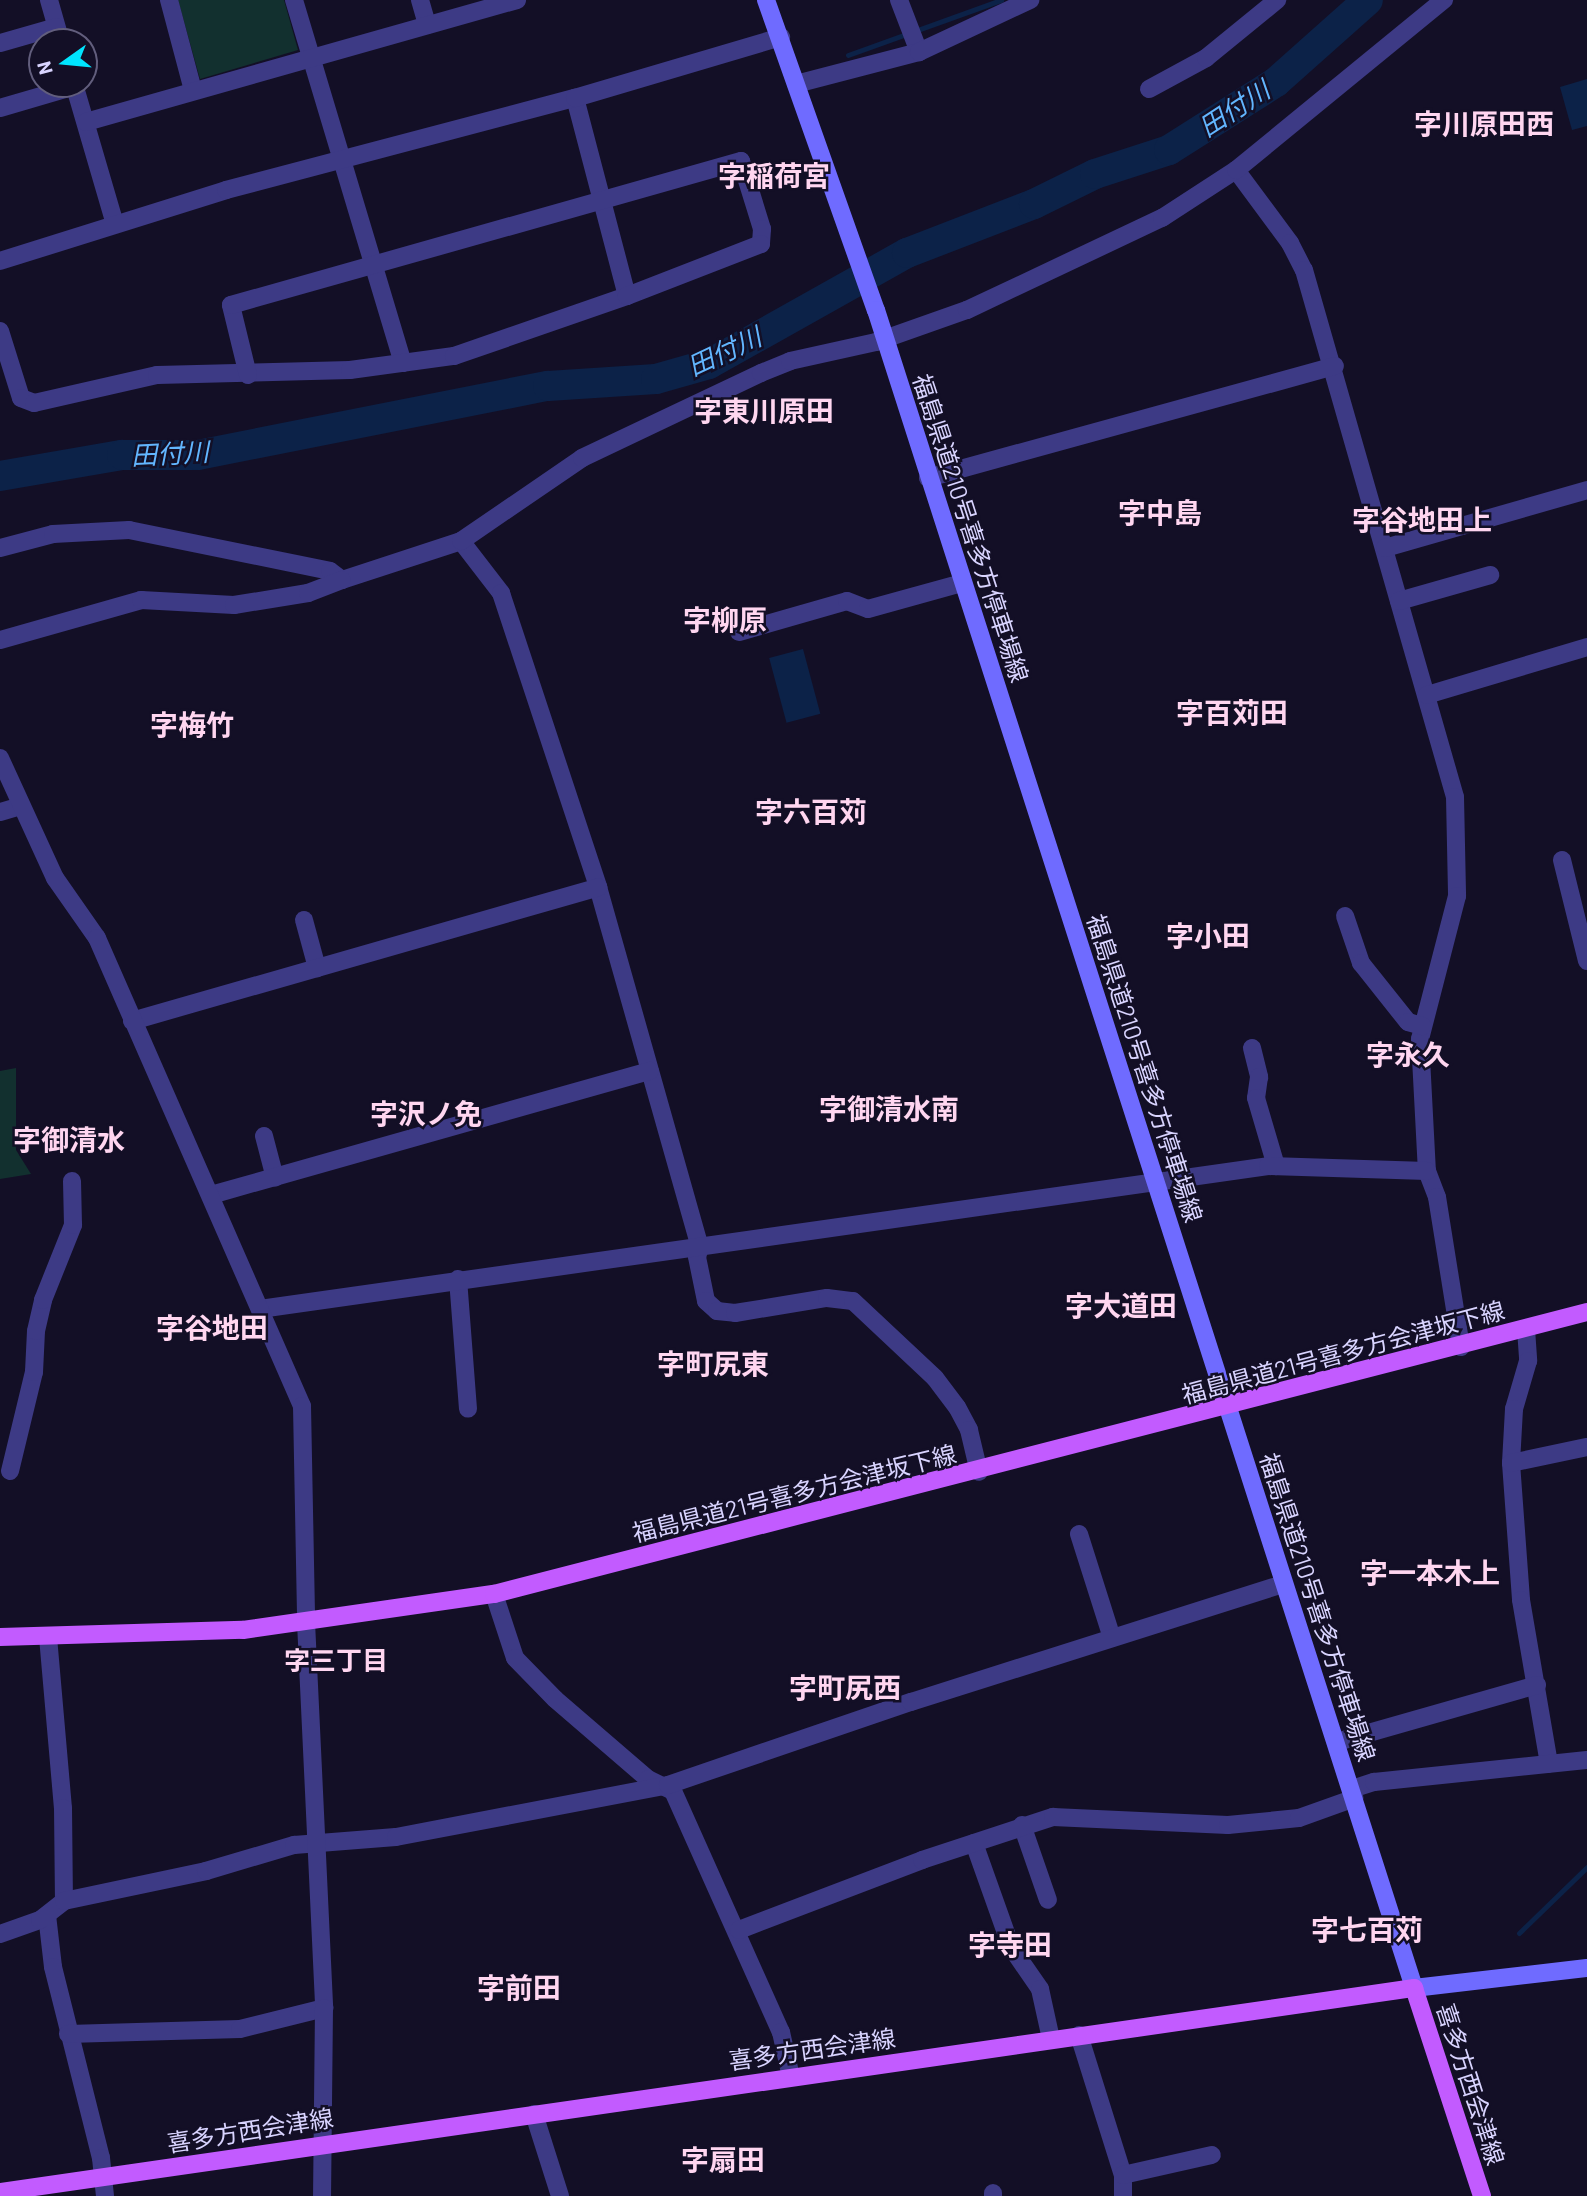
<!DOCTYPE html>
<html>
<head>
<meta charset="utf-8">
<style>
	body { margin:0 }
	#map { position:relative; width:1587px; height:2196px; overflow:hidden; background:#130f26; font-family:Barlow,"Noto Sans JP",sans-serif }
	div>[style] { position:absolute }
	.green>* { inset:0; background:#12302f }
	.water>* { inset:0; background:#0c2248; transform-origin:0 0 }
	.stream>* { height:5px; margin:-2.5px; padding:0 2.5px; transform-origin:2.5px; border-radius:2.5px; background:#0c2248 }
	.river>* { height:30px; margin:-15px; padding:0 15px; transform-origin:15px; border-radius:15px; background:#0c2248 }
	.minor>* { height:18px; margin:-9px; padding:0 9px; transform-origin:9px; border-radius:9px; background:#3d3a85 }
	.tertiary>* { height:18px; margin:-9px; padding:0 9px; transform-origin:9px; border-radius:9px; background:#3d3a85 }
	.secondary>* { height:18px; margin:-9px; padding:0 9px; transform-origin:9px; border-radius:9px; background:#6f6bff }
	.primary>* { height:18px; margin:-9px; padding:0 9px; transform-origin:9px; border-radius:9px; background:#c25bff }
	span { translate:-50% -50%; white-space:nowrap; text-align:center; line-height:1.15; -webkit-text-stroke:5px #130f26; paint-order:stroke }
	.street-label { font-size:24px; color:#d9d4ff }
	.water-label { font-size:26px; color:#62b6ff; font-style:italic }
	.neighbourhood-label { font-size:26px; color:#ffd6f0; font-weight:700 }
	.quarter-label { font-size:28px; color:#ffd6f0; font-weight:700 }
	.north { position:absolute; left:28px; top:28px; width:70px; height:70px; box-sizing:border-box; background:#130f26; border:2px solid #625e7d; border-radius:50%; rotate:255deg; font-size:19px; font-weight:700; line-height:28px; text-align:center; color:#d9d4ff }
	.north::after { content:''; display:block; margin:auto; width:24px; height:32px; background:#00e5ff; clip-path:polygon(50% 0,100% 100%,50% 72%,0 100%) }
</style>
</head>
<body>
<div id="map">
	<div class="green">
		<div style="clip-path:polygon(178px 0,284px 0,298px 50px,200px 79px)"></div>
		<div style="clip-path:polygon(16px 1068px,16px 1150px,31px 1174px,0 1179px,0 1071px)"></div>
	</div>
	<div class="water">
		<div style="clip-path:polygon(1587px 79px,1587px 126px,1572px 130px,1560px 87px)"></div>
		<div style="left:803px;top:649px;width:67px;height:35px;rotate:75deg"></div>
	</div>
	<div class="stream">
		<div style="left:848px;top:55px;width:163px;rotate:-19.8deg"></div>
		<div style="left:1519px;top:1933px;width:95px;rotate:-44.1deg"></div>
	</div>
	<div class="river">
		<div style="left:0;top:476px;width:124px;rotate:-9.8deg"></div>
		<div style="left:122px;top:455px;width:76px"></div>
		<div style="left:198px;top:455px;width:357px;rotate:-11.2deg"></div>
		<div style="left:548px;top:386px;width:108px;rotate:-3.7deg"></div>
		<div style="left:656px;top:379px;width:55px;rotate:-15.8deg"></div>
		<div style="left:709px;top:364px;width:227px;rotate:-29.3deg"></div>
		<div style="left:907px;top:253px;width:136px;rotate:-21.1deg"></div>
		<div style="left:1034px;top:204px;width:68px;rotate:-26.2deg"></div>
		<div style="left:1095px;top:174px;width:78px;rotate:-18deg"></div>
		<div style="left:1169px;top:150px;width:127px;rotate:-32.4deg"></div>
		<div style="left:1276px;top:82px;width:123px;rotate:-41.7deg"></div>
	</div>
	<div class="minor">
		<div style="left:49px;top:0;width:44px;rotate:74.1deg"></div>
		<div style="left:169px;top:0;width:93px;rotate:75.1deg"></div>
		<div style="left:294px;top:0;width:379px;rotate:73.3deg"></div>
		<div style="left:420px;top:0;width:26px;rotate:74deg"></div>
		<div style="left:899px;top:0;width:56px;rotate:69deg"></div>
		<div style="left:0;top:43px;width:58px;rotate:-15.9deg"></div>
		<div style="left:74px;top:84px;width:146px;rotate:73.7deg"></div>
		<div style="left:796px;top:84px;width:127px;rotate:-14.6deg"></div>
		<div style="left:919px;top:52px;width:123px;rotate:-25.1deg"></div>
		<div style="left:1149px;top:89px;width:65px;rotate:-28.5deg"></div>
		<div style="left:1206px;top:58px;width:92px;rotate:-39.2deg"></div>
		<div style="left:0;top:108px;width:78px;rotate:-16.3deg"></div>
		<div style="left:86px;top:122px;width:448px;rotate:-15.8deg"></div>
		<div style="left:1236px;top:170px;width:91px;rotate:53.5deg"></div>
		<div style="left:1290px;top:243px;width:30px;rotate:63deg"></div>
		<div style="left:1304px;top:270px;width:548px;rotate:74.01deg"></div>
		<div style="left:1455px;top:797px;width:99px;rotate:88.8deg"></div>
		<div style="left:1457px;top:896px;width:148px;rotate:104.5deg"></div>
		<div style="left:1420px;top:1039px;width:132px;rotate:87deg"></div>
		<div style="left:1427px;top:1171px;width:28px;rotate:69deg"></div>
		<div style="left:1437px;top:1197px;width:152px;rotate:80.9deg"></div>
		<div style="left:0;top:331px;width:70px;rotate:72.6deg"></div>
		<div style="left:21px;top:398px;width:14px;rotate:21deg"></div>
		<div style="left:34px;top:403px;width:126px;rotate:-12.8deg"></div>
		<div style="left:157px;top:375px;width:193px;rotate:-1.5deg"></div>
		<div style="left:350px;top:370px;width:105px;rotate:-7.7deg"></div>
		<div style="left:454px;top:356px;width:183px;rotate:-19.1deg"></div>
		<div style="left:627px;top:296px;width:205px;rotate:-104.7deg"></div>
		<div style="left:248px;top:375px;width:72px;rotate:-103.7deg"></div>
		<div style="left:231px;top:305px;width:530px;rotate:-15.77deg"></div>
		<div style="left:741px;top:161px;width:71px;rotate:72.8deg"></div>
		<div style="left:762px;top:229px;width:15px;rotate:94deg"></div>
		<div style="left:761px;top:244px;width:144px;rotate:158.8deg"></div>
		<div style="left:928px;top:478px;width:422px;rotate:-15.4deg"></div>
		<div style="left:461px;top:541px;width:66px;rotate:52.4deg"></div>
		<div style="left:501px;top:593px;width:310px;rotate:71.7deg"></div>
		<div style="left:598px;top:887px;width:374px;rotate:74.2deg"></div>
		<div style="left:700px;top:1247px;width:10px;rotate:107deg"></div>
		<div style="left:697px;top:1257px;width:45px;rotate:78.4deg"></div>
		<div style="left:706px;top:1301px;width:15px;rotate:42deg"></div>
		<div style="left:717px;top:1311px;width:18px;rotate:6deg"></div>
		<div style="left:735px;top:1313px;width:93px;rotate:-9.3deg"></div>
		<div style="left:827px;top:1298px;width:26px;rotate:7deg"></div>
		<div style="left:853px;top:1301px;width:112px;rotate:43.2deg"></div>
		<div style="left:935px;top:1378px;width:36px;rotate:53deg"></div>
		<div style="left:957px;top:1407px;width:26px;rotate:62deg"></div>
		<div style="left:969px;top:1430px;width:43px;rotate:76.6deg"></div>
		<div style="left:0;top:548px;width:55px;rotate:-14.8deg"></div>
		<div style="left:53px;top:534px;width:76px;rotate:-3deg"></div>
		<div style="left:129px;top:530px;width:205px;rotate:11.5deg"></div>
		<div style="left:330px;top:571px;width:15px;rotate:37deg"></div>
		<div style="left:342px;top:580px;width:125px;rotate:-18.1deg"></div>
		<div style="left:461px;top:541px;width:147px;rotate:-34.4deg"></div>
		<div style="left:582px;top:458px;width:198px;rotate:-25.4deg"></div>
		<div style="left:761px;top:373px;width:31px;rotate:-22deg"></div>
		<div style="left:790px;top:361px;width:88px;rotate:-12.5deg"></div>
		<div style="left:876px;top:342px;width:96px;rotate:-19.4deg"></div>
		<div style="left:967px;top:310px;width:216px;rotate:-25.3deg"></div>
		<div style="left:1162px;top:218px;width:88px;rotate:-33deg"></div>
		<div style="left:1236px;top:170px;width:269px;rotate:-39.3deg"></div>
		<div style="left:1385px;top:548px;width:210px;rotate:-16deg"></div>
		<div style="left:1399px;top:601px;width:95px;rotate:-15.9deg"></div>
		<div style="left:739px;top:632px;width:112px;rotate:-16deg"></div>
		<div style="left:847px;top:601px;width:22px;rotate:21deg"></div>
		<div style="left:868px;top:609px;width:98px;rotate:-15.5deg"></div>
		<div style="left:0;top:640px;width:147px;rotate:-15.8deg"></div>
		<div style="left:141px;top:600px;width:93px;rotate:3.1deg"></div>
		<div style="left:234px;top:605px;width:75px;rotate:-9.2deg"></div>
		<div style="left:308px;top:593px;width:36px;rotate:-21deg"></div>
		<div style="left:1427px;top:695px;width:167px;rotate:-16.7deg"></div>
		<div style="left:0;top:812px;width:22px;rotate:-16deg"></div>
		<div style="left:1562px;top:860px;width:104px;rotate:76.1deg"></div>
		<div style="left:1345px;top:916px;width:50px;rotate:71.2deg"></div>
		<div style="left:1361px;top:963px;width:75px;rotate:51.5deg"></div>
		<div style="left:1408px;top:1022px;width:15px;rotate:16deg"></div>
		<div style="left:304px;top:920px;width:50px;rotate:74.8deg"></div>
		<div style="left:132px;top:1021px;width:485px;rotate:-16deg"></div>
		<div style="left:1252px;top:1048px;width:30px;rotate:76deg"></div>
		<div style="left:1259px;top:1077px;width:21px;rotate:98deg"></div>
		<div style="left:1256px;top:1098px;width:71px;rotate:73.6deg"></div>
		<div style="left:264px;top:1136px;width:43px;rotate:75.3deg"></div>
		<div style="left:211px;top:1195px;width:456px;rotate:-15.8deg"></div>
		<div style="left:458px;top:1279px;width:130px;rotate:85.6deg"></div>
		<div style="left:260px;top:1309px;width:1018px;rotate:-8.07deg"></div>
		<div style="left:1268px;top:1166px;width:159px;rotate:1.8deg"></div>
		<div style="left:1526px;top:1329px;width:32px;rotate:86deg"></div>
		<div style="left:1528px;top:1361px;width:50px;rotate:106.3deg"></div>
		<div style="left:1514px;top:1409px;width:54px;rotate:93.2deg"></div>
		<div style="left:1511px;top:1463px;width:137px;rotate:85.8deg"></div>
		<div style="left:1521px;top:1600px;width:166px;rotate:80.3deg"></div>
		<div style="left:1511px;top:1463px;width:78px;rotate:-11.9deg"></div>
		<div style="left:10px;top:1471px;width:102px;rotate:-76.4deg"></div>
		<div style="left:34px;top:1372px;width:41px;rotate:-87.2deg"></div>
		<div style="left:36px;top:1331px;width:32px;rotate:-77deg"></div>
		<div style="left:43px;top:1300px;width:81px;rotate:-68.2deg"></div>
		<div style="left:73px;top:1225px;width:44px;rotate:-91.3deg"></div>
		<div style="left:1079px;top:1534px;width:109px;rotate:72.4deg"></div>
		<div style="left:494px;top:1594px;width:67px;rotate:71.8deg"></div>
		<div style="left:515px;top:1658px;width:57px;rotate:45.7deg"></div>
		<div style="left:555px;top:1699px;width:123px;rotate:40.7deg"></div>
		<div style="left:648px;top:1779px;width:28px;rotate:26deg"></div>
		<div style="left:673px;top:1791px;width:264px;rotate:65.9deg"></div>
		<div style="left:781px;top:2032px;width:46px;rotate:77.5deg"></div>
		<div style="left:48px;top:1637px;width:172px;rotate:85deg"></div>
		<div style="left:63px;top:1808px;width:93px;rotate:89.4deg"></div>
		<div style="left:1337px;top:1742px;width:208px;rotate:-15.9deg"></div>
		<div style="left:1352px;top:1789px;width:23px;rotate:-18deg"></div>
		<div style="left:1374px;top:1782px;width:214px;rotate:-5.9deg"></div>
		<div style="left:1022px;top:1825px;width:79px;rotate:70.9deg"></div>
		<div style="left:974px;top:1843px;width:110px;rotate:70.4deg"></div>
		<div style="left:1011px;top:1947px;width:51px;rotate:55.4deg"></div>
		<div style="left:1040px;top:1989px;width:51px;rotate:77.6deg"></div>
		<div style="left:47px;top:1915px;width:52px;rotate:83.4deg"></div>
		<div style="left:53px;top:1967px;width:197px;rotate:75.9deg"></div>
		<div style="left:101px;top:2158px;width:38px;rotate:84deg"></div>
		<div style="left:739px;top:1930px;width:196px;rotate:-20.9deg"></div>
		<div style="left:922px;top:1860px;width:138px;rotate:-18.2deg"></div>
		<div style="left:1053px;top:1817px;width:175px;rotate:2.6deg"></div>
		<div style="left:1228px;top:1825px;width:71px;rotate:-5.6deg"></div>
		<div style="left:1299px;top:1818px;width:59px;rotate:-19.7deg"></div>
		<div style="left:0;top:1934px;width:42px;rotate:-19.3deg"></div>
		<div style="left:40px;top:1920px;width:31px;rotate:-38deg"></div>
		<div style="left:64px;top:1901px;width:145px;rotate:-11.9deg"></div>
		<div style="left:206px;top:1871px;width:92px;rotate:-16.5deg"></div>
		<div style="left:294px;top:1845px;width:102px;rotate:-4.5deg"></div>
		<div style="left:396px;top:1837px;width:277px;rotate:-10.8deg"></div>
		<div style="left:668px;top:1785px;width:257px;rotate:-18.9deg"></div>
		<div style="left:911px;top:1702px;width:389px;rotate:-17.6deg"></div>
		<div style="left:68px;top:2034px;width:172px;rotate:-1.7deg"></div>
		<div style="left:240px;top:2029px;width:87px;rotate:-14deg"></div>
		<div style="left:1079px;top:2035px;width:147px;rotate:72.6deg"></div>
		<div style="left:1123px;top:2175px;width:21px;rotate:90deg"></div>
		<div style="left:534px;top:2114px;width:86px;rotate:72.4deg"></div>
		<div style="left:1123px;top:2175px;width:91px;rotate:-12.7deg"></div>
		<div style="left:993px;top:2196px;width:3px;rotate:-90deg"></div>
	</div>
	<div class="tertiary">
		<div style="left:0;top:261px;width:237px;rotate:-17.4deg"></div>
		<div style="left:226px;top:190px;width:361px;rotate:-14.8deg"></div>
		<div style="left:575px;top:98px;width:215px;rotate:-16.5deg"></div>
		<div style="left:0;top:758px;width:132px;rotate:65.4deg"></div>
		<div style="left:55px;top:878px;width:73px;rotate:55deg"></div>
		<div style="left:97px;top:938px;width:511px;rotate:66.34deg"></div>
		<div style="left:302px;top:1406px;width:216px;rotate:88.9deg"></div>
		<div style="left:306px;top:1622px;width:386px;rotate:87.3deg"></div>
		<div style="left:324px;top:2008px;width:188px;rotate:90.6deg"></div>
	</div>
	<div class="secondary">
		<div style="left:766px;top:0;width:329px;rotate:70.5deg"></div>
		<div style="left:876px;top:310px;width:1762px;rotate:72.22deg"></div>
		<div style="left:1414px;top:1988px;width:174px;rotate:-6.6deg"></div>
	</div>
	<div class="primary">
		<div style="left:0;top:1637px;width:243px;rotate:-1.7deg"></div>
		<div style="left:243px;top:1630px;width:254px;rotate:-8.2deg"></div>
		<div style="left:494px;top:1594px;width:1129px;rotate:-14.47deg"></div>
		<div style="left:0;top:2192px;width:1429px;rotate:-8.21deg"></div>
		<div style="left:1414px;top:1988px;width:219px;rotate:71.9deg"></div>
	</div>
	<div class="street-label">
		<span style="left:971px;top:528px;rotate:72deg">福島県道210号喜多方停車場線</span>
		<span style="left:1145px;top:1068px;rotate:72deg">福島県道210号喜多方停車場線</span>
		<span style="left:1343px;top:1352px;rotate:-15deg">福島県道21号喜多方会津坂下線</span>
		<span style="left:794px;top:1493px;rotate:-14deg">福島県道21号喜多方会津坂下線</span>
		<span style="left:1318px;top:1607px;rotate:72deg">福島県道210号喜多方停車場線</span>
		<span style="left:812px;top:2049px;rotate:-8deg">喜多方西会津線</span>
		<span style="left:1471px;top:2084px;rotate:72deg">喜多方西会津線</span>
		<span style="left:250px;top:2130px;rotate:-9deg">喜多方西会津線</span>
	</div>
	<div class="water-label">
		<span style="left:1234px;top:108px;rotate:-33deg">田付川</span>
		<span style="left:724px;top:351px;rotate:-25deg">田付川</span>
		<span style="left:170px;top:453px;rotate:-3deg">田付川</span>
	</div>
	<div class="neighbourhood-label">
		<span style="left:336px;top:1660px">字三丁目</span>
	</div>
	<div class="quarter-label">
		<span style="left:1484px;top:123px">字川原田西</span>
		<span style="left:774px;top:175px">字稲荷宮</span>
		<span style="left:764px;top:410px">字東川原田</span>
		<span style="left:1160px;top:512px">字中島</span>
		<span style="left:1422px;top:519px">字谷地田上</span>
		<span style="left:725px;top:619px">字柳原</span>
		<span style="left:1232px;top:712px">字百苅田</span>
		<span style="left:192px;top:724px">字梅竹</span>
		<span style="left:811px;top:811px">字六百苅</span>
		<span style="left:1208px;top:935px">字小田</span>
		<span style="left:1408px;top:1054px">字永久</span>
		<span style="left:889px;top:1108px">字御清水南</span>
		<span style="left:426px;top:1113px">字沢ノ免</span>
		<span style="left:69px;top:1139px">字御清水</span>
		<span style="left:1121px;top:1305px">字大道田</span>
		<span style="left:212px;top:1327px">字谷地田</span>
		<span style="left:713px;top:1363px">字町尻東</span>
		<span style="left:1430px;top:1572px">字一本木上</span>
		<span style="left:845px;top:1687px">字町尻西</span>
		<span style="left:1367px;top:1929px">字七百苅</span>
		<span style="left:1010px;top:1944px">字寺田</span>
		<span style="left:519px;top:1987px">字前田</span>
		<span style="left:723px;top:2159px">字扇田</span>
	</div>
	<div class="north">N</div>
</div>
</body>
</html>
